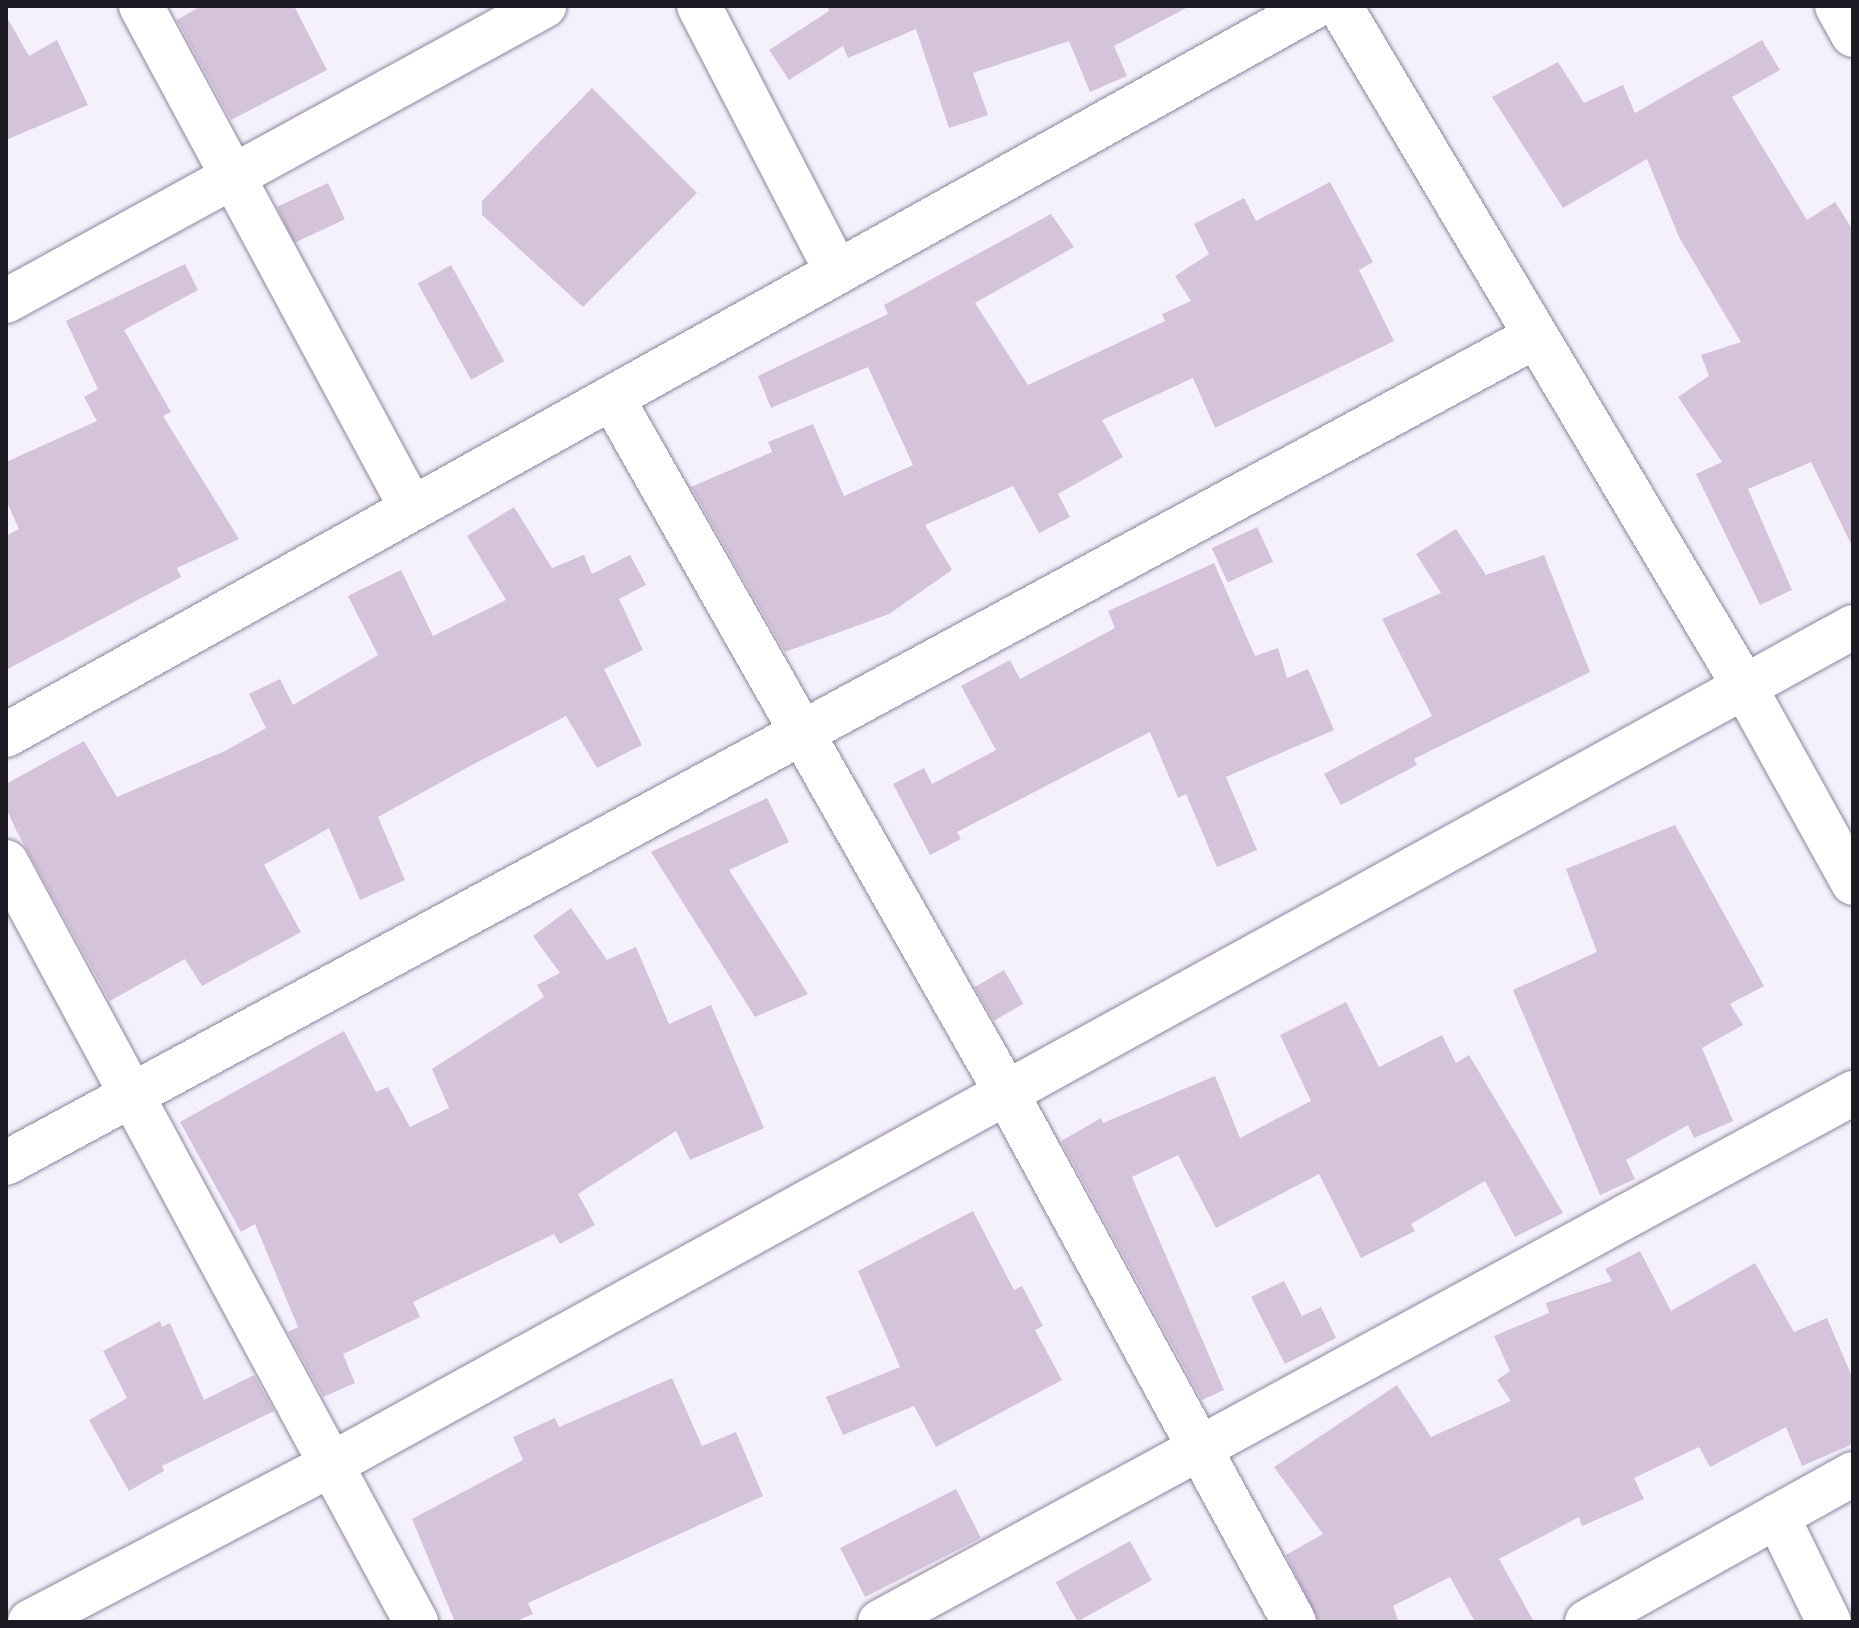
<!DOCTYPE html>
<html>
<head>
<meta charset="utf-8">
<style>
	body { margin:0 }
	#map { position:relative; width:1859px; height:1628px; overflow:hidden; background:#f5f1fc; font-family:Overpass,sans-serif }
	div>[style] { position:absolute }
	.building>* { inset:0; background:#d5c3dc; transform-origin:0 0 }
	.roads { filter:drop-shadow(0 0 2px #8e849e) drop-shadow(0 0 2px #8e849e) }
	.street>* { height:44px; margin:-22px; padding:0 22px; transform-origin:22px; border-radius:22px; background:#fff }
	.secondary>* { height:44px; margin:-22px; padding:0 22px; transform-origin:22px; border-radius:22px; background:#fff }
	.primary>* { height:44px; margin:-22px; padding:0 22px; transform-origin:22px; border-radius:22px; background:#fff }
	span { translate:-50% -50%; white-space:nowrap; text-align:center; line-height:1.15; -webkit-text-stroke:6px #f5f1fc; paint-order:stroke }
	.frame { position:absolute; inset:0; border:8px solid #1f1b25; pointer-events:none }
</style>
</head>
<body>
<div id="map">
	<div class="building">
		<div style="clip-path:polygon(201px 6px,294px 6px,327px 70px,231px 120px,177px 20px)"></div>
		<div style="clip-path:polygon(827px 6px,1190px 6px,1114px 46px,1127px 76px,1090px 92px,1069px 41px,973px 73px,988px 115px,949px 128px,916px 29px,848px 58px,843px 46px,789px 80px,769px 50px,829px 11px)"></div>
		<div style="clip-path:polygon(6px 16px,29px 56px,57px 40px,88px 105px,6px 140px)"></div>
		<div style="clip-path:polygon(1762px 40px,1780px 70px,1732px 97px,1807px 220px,1835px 202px,1853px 230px,1853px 548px,1811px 462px,1748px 489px,1792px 590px,1760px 605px,1696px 474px,1722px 462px,1678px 397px,1709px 376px,1701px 355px,1741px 342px,1679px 237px,1647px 159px,1563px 208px,1492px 97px,1558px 62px,1584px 103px,1623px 85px,1635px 113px)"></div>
		<div style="clip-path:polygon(592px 88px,697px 193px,583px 307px,482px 215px,482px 201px)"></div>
		<div style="clip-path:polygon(1330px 182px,1373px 262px,1359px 270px,1394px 341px,1215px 428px,1193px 378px,1102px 420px,1123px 457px,1058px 494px,1070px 517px,1039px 533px,1013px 486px,925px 525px,952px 570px,889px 614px,785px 652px,691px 487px,772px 452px,768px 442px,813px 424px,844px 496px,913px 465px,868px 367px,771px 408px,758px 376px,888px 314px,884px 305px,1051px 214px,1074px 247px,975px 303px,1028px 385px,1165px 321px,1162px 314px,1191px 301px,1175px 276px,1209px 254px,1194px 224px,1244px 198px,1256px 221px)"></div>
		<div style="left:328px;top:183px;width:40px;height:56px;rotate:65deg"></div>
		<div style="clip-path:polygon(185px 264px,198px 290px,124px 330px,171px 412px,163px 416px,239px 539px,177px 568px,181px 577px,6px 670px,6px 536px,19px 529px,6px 500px,6px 462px,97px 421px,84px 397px,98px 389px,66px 321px)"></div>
		<div style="left:451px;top:265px;width:110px;height:38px;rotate:61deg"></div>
		<div style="clip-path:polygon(514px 507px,552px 568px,584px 555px,592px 574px,630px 555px,646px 585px,619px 599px,643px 650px,604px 669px,642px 745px,597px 768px,566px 716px,472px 765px,378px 817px,405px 880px,360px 900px,329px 828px,264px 865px,301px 932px,202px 986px,185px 959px,110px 1001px,16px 830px,6px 808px,6px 784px,84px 741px,117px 797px,225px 751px,266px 728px,249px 694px,280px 679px,293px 705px,378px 655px,348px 596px,401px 570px,433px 636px,506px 600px,467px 536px)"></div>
		<div style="left:1257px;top:527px;width:38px;height:50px;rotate:65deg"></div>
		<div style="clip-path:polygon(1456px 529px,1486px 575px,1544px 555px,1590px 672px,1414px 759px,1417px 765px,1341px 805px,1324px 774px,1432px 716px,1382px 619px,1441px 593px,1416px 554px)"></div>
		<div style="clip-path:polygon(1214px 563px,1255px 656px,1278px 648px,1287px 678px,1308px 669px,1334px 730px,1226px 777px,1257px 850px,1217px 867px,1186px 794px,1178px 798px,1150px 732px,957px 832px,961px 839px,930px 855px,893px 784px,924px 768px,932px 784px,996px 750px,961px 686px,1010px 660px,1020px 679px,1115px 628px,1108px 611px)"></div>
		<div style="clip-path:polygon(767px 798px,789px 842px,729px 870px,808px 994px,755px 1017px,651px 852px)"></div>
		<div style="clip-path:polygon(1675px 825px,1764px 986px,1730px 1004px,1743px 1025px,1702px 1048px,1733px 1121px,1694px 1138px,1688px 1125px,1626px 1160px,1635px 1179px,1600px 1195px,1513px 990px,1597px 952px,1566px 869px)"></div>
		<div style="clip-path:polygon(571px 908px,607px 960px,636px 947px,669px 1024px,711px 1005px,764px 1128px,690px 1160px,676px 1131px,578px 1194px,595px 1225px,560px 1244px,554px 1234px,413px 1302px,420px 1317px,343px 1354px,355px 1383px,323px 1397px,288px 1332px,298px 1327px,255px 1224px,241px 1232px,180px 1122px,344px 1031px,376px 1092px,388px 1087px,410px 1127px,449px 1108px,432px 1069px,544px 997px,537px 985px,560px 973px,533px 936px)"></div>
		<div style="left:1004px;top:970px;width:39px;height:34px;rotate:60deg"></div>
		<div style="clip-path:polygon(1346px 1002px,1379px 1067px,1442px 1035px,1456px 1063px,1469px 1055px,1563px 1213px,1515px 1237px,1485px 1181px,1411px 1224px,1415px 1231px,1361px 1258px,1319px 1174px,1216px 1228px,1178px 1155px,1132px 1177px,1224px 1390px,1202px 1400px,1061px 1141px,1101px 1118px,1103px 1123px,1215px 1076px,1240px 1138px,1311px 1101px,1280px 1035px)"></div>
		<div style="clip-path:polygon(973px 1211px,1014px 1290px,1022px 1286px,1043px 1326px,1035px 1330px,1062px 1380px,936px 1447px,914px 1406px,843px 1435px,826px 1397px,900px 1367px,858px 1271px)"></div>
		<div style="clip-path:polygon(1640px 1251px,1671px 1311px,1755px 1263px,1794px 1332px,1827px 1318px,1853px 1379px,1853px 1444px,1802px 1466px,1786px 1427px,1710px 1467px,1699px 1447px,1634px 1478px,1644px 1499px,1582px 1526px,1579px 1517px,1499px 1559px,1534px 1622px,1475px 1622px,1450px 1577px,1393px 1606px,1399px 1622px,1319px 1622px,1286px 1555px,1323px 1534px,1274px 1467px,1397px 1385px,1431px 1437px,1511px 1401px,1497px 1380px,1510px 1371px,1494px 1336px,1549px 1313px,1546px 1303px,1612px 1281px,1605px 1269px)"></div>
		<div style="clip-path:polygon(1284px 1281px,1302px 1316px,1321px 1307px,1336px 1338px,1285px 1364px,1251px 1297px)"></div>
		<div style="clip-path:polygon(160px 1321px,162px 1327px,170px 1323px,204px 1400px,254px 1375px,274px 1411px,162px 1466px,164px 1471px,129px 1491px,89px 1420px,127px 1398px,103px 1351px)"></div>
		<div style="clip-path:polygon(672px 1378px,702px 1446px,736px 1432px,763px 1496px,528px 1603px,533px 1614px,514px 1622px,455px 1622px,412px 1519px,523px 1460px,513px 1437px,555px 1418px,559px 1427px)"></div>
		<div style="left:956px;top:1489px;width:55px;height:130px;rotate:63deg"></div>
		<div style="left:1130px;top:1541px;width:45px;height:85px;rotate:61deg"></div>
	</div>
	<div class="roads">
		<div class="street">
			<div style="left:141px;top:6px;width:571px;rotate:61.69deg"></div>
			<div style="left:699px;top:6px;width:300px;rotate:62.6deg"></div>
			<div style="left:1340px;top:6px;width:791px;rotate:59.28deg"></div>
			<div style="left:1837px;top:6px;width:33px;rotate:61deg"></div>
			<div style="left:6px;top:301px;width:614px;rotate:-28.74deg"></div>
			<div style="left:612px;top:398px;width:800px;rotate:60.42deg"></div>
			<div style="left:1007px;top:1094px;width:601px;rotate:61.47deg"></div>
			<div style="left:6px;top:735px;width:1498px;rotate:-29.11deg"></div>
			<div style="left:6px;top:862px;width:864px;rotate:61.65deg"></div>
			<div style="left:6px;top:1163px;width:1739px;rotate:-28.39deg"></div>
			<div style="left:1777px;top:1516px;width:118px;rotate:63.9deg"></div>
			<div style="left:880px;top:1622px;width:1108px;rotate:-28.53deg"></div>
			<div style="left:1587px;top:1622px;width:304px;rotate:-29.1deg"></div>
		</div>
		<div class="secondary">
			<div style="left:1744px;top:686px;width:225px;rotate:61deg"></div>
		</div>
		<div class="primary">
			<div style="left:30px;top:1622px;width:339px;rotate:-27.6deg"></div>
			<div style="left:330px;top:1465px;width:1738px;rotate:-28.82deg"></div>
		</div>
	</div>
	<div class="frame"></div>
</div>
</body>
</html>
